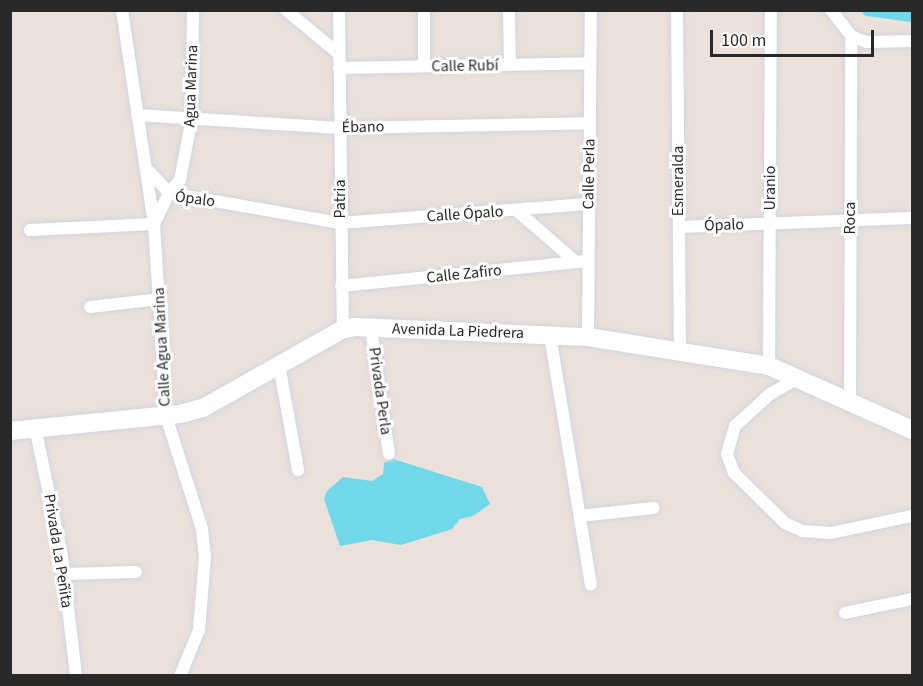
<!DOCTYPE html>
<html>
<head>
<meta charset="utf-8">
<style>
	body { margin:0 }
	#map { position:relative; width:923px; height:686px; overflow:hidden; background:#eae1da; font-family:"Source Sans 3",sans-serif }
	div>[style] { position:absolute }
	.water>* { inset:0; background:#70d8e9 }
	.canal>* { height:12px; margin:-6px; padding:0 6px; transform-origin:6px; border-radius:6px; background:#70d8e9 }
	.roads { filter:drop-shadow(0 0 2px #d0d5e1) drop-shadow(0 0 2px #d0d5e1) }
	.street>* { height:12px; margin:-6px; padding:0 6px; transform-origin:6px; border-radius:6px; background:#fff }
	.secondary>* { height:18px; margin:-9px; padding:0 9px; transform-origin:9px; border-radius:9px; background:#fff }
	span { translate:-50% -50%; white-space:nowrap; text-align:center; line-height:1.15; -webkit-text-stroke:6px #fff; paint-order:stroke }
	.street-label { font-size:16px; color:#282828 }
	.frame { position:absolute; inset:0; border:12px solid #282828; pointer-events:none }
	.scale { position:absolute; left:710px; top:30px; width:164px; height:27px; box-sizing:border-box; border:3px solid #282828; border-top:0; padding-left:8px; font-size:18px; line-height:21px; white-space:nowrap; color:#282828; -webkit-text-stroke:4px #fff; paint-order:stroke }
</style>
</head>
<body>
<div id="map">
	<div class="water">
		<div style="clip-path:polygon(393px 459px,482px 487px,490px 504px,473px 516px,460px 519px,452px 529px,401px 545px,372px 540px,340px 546px,324px 499px,327px 491px,343px 477px,372px 481px,383px 474px,384px 463px)"></div>
	</div>
	<div class="canal">
		<div style="left:868px;top:10px;width:44px;rotate:7.8deg"></div>
	</div>
	<div class="roads">
		<div class="street">
			<div style="left:122px;top:10px;width:216px;rotate:81.5deg"></div>
			<div style="left:154px;top:224px;width:192px;rotate:86.4deg"></div>
			<div style="left:166px;top:416px;width:119px;rotate:72.3deg"></div>
			<div style="left:202px;top:529px;width:27px;rotate:84deg"></div>
			<div style="left:205px;top:556px;width:74px;rotate:94.6deg"></div>
			<div style="left:199px;top:630px;width:50px;rotate:112.4deg"></div>
			<div style="left:286px;top:10px;width:69px;rotate:39.7deg"></div>
			<div style="left:339px;top:10px;width:319px;rotate:89.3deg"></div>
			<div style="left:509px;top:10px;width:55px;rotate:89deg"></div>
			<div style="left:677px;top:10px;width:342px;rotate:89.5deg"></div>
			<div style="left:831px;top:10px;width:33px;rotate:52deg"></div>
			<div style="left:851px;top:36px;width:17px;rotate:21deg"></div>
			<div style="left:867px;top:42px;width:45px;rotate:-1.3deg"></div>
			<div style="left:424px;top:66px;width:56px;rotate:-90deg"></div>
			<div style="left:339px;top:68px;width:251px;rotate:-1.1deg"></div>
			<div style="left:137px;top:115px;width:203px;rotate:3.7deg"></div>
			<div style="left:340px;top:128px;width:250px;rotate:-1.1deg"></div>
			<div style="left:147px;top:169px;width:33px;rotate:47deg"></div>
			<div style="left:169px;top:193px;width:17px;rotate:-50deg"></div>
			<div style="left:180px;top:180px;width:64px;rotate:-79.2deg"></div>
			<div style="left:192px;top:117px;width:107px;rotate:-89.5deg"></div>
			<div style="left:516px;top:210px;width:79px;rotate:40.9deg"></div>
			<div style="left:679px;top:227px;width:233px;rotate:-2.2deg"></div>
			<div style="left:30px;top:230px;width:124px;rotate:-2.8deg"></div>
			<div style="left:154px;top:224px;width:34px;rotate:-64deg"></div>
			<div style="left:169px;top:193px;width:174px;rotate:10deg"></div>
			<div style="left:340px;top:223px;width:250px;rotate:-4.4deg"></div>
			<div style="left:341px;top:286px;width:247px;rotate:-5.8deg"></div>
			<div style="left:90px;top:307px;width:69px;rotate:-6.6deg"></div>
			<div style="left:371px;top:328px;width:127px;rotate:81.9deg"></div>
			<div style="left:550px;top:335px;width:253px;rotate:80.7deg"></div>
			<div style="left:588px;top:337px;width:327px;rotate:-89.5deg"></div>
			<div style="left:279px;top:365px;width:107px;rotate:79.7deg"></div>
			<div style="left:769px;top:366px;width:356px;rotate:-89.7deg"></div>
			<div style="left:798px;top:378px;width:34px;rotate:150deg"></div>
			<div style="left:769px;top:395px;width:46px;rotate:137.6deg"></div>
			<div style="left:735px;top:426px;width:29px;rotate:106deg"></div>
			<div style="left:727px;top:454px;width:20px;rotate:70deg"></div>
			<div style="left:734px;top:473px;width:71px;rotate:44.4deg"></div>
			<div style="left:785px;top:523px;width:19px;rotate:25deg"></div>
			<div style="left:802px;top:531px;width:29px;rotate:4deg"></div>
			<div style="left:831px;top:533px;width:83px;rotate:-11.9deg"></div>
			<div style="left:850px;top:400px;width:364px;rotate:-89.8deg"></div>
			<div style="left:35px;top:427px;width:132px;rotate:78.2deg"></div>
			<div style="left:62px;top:556px;width:121px;rotate:83.3deg"></div>
			<div style="left:580px;top:516px;width:74px;rotate:-6.2deg"></div>
			<div style="left:64px;top:574px;width:72px;rotate:-1.6deg"></div>
			<div style="left:845px;top:613px;width:68px;rotate:-11.8deg"></div>
		</div>
		<div class="secondary">
			<div style="left:10px;top:431px;width:171px;rotate:-5.7deg"></div>
			<div style="left:180px;top:414px;width:24px;rotate:-15deg"></div>
			<div style="left:203px;top:408px;width:161px;rotate:-29.4deg"></div>
			<div style="left:343px;top:329px;width:13px;rotate:-9deg"></div>
			<div style="left:356px;top:327px;width:232px;rotate:2.5deg"></div>
			<div style="left:588px;top:337px;width:183px;rotate:9.1deg"></div>
			<div style="left:769px;top:366px;width:157px;rotate:24.1deg"></div>
		</div>
	</div>
	<div class="street-label">
		<span style="left:465px;top:66px;rotate:-1deg">Calle Rubí</span>
		<span style="left:191px;top:86px;rotate:-88deg">Agua Marina</span>
		<span style="left:363px;top:127px;rotate:-1deg">Ébano</span>
		<span style="left:589px;top:174px;rotate:-89deg">Calle Perla</span>
		<span style="left:678px;top:181px;rotate:-90deg">Esmeralda</span>
		<span style="left:770px;top:188px;rotate:-90deg">Uranio</span>
		<span style="left:195px;top:199px;rotate:7deg">Ópalo</span>
		<span style="left:340px;top:199px;rotate:-90deg">Patria</span>
		<span style="left:465px;top:214px;rotate:-4deg">Calle Ópalo</span>
		<span style="left:850px;top:218px;rotate:-90deg">Roca</span>
		<span style="left:724px;top:225px;rotate:-2deg">Ópalo</span>
		<span style="left:464px;top:274px;rotate:-6deg">Calle Zafiro</span>
		<span style="left:458px;top:331px;rotate:2deg">Avenida La Piedrera</span>
		<span style="left:162px;top:347px;rotate:-93deg">Calle Agua Marina</span>
		<span style="left:380px;top:391px;rotate:82deg">Privada Perla</span>
		<span style="left:58px;top:551px;rotate:81deg">Privada La Peñita</span>
	</div>
	<div class="frame"></div>
	<div class="scale">100 m</div>
</div>
</body>
</html>
